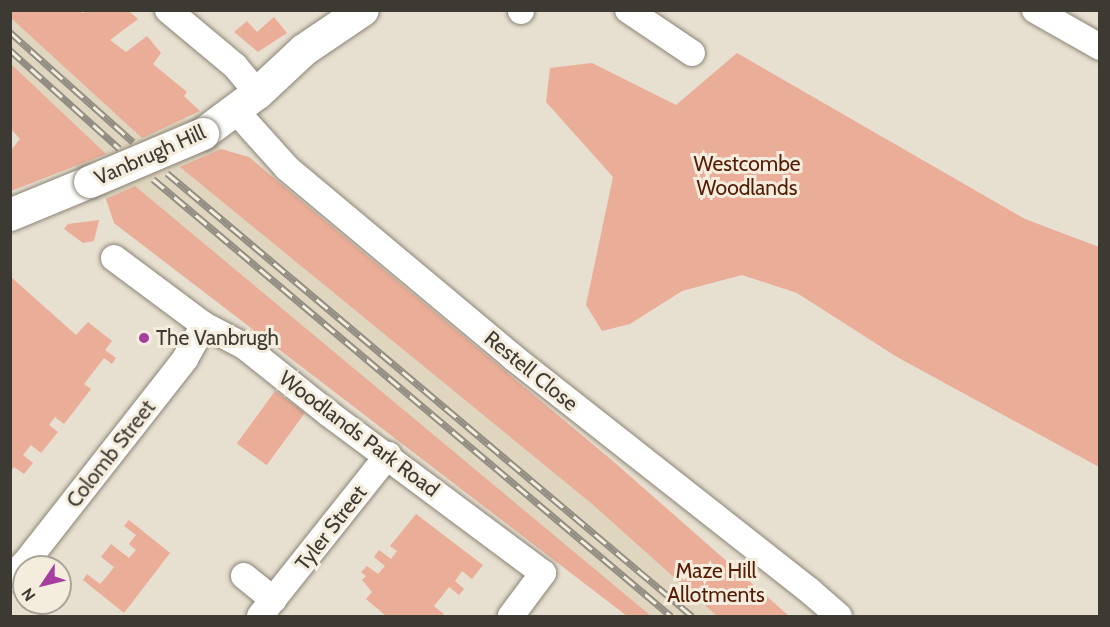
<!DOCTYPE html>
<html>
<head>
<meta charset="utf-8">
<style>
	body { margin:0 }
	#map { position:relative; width:1110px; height:627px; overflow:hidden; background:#e7dfd0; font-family:Cabin,sans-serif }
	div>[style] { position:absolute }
	.built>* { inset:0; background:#e0d5bf }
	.green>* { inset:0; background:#eaad98; transform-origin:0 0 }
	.roads { filter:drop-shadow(0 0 2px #8a8475) drop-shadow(0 0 2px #8a8475) }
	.minor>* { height:26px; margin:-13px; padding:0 13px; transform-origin:13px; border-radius:13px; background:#fff }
	.tertiary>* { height:32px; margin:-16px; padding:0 16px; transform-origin:16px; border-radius:16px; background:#fff }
	.rail>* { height:7px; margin-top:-3.5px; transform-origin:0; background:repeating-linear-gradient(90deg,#f4eddd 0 14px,#938e83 0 28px); box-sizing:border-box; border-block:2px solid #938e83 }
	.bridges { filter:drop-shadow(0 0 2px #8a8475) drop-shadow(0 0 2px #8a8475) }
	.tertiary-bridge>* { height:32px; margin:-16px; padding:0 16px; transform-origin:16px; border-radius:16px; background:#fff }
	.dots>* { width:16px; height:16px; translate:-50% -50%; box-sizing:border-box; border:3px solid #f4eddd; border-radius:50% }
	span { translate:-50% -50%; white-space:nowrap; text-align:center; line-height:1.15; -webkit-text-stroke:6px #f4eddd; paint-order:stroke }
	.street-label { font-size:21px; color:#3d3a34 }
	.park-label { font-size:21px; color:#551c06 }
	.poi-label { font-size:21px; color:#3d3a34 }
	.left { translate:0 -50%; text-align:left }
	.frame { position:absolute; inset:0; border:12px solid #3d3a34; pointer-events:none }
	.north { position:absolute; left:12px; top:555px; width:60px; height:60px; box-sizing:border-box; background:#f4eddd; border:2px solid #aba599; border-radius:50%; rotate:235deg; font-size:16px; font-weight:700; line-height:24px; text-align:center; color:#3d3a34 }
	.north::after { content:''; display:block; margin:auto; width:21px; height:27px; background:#a73d9f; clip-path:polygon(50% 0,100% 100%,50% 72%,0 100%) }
</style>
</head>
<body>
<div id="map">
	<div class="built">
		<div style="clip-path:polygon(10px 11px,104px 45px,221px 149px,249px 157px,591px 503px,717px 616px,627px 616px,114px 223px,106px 199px,78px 167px,11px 102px)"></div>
	</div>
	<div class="green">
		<div style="clip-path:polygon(81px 11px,82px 13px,90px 11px,129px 11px,138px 19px,110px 40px,126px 52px,147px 36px,161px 53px,153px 64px,187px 92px,184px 96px,200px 111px,142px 138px,11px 18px,11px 11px)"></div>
		<div style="clip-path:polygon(274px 17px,287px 33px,258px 52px,234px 32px,247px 21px,257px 32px)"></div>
		<div style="clip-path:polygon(737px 53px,1025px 219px,1099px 247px,1099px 467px,897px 357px,797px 293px,742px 275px,682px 291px,630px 324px,602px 331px,586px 305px,613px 177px,546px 102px,550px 68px,592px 63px,676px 105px)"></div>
		<div style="clip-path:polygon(10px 64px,11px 64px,106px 154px,11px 191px,11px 150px,20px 139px,11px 129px)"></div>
		<div style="clip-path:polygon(221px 149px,249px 157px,614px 462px,789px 616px,717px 616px,591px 503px,180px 167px)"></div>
		<div style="clip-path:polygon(135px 186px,651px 616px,627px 616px,114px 223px,106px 199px)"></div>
		<div style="clip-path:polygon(99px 220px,94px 241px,83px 243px,64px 229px,68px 224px)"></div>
		<div style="clip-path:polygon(11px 277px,76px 335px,88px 322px,112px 341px,105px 350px,116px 358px,112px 364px,104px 358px,84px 384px,91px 389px,64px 424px,55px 417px,49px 425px,58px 432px,41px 453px,31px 445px,23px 455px,33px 463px,24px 474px,14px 467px,11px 471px)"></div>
		<div style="left:275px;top:391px;width:37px;height:65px;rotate:36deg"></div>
		<div style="clip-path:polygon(416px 514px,483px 565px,472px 579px,462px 571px,455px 581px,464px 589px,459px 595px,449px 587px,442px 596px,434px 606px,444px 614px,441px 616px,386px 616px,366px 599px,372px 592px,362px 580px,366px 576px,361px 572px,367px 566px,378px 574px,385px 566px,374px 557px,379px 550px,391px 559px,397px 551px,390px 546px)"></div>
		<div style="clip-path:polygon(129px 520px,170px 553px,124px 613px,83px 580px,87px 574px,100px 584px,108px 575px,114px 567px,101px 557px,111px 544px,129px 558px,136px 550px,129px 544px,136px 535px,124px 526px)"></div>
	</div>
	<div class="roads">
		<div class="minor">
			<div style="left:168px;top:10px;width:87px;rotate:39.9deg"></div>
			<div style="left:235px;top:66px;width:35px;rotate:50deg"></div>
			<div style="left:628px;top:10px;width:77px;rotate:33.9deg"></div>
			<div style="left:1035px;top:10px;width:75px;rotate:29.6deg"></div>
			<div style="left:521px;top:11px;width:1px;rotate:-90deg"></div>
			<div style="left:235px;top:110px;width:78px;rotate:48.1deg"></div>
			<div style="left:287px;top:168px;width:296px;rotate:39.9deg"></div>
			<div style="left:514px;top:358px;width:377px;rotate:38.2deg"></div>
			<div style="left:810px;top:591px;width:38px;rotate:41deg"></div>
			<div style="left:114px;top:258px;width:112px;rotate:36.7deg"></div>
			<div style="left:204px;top:325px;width:45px;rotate:27.7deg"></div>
			<div style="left:244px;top:346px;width:107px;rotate:38.6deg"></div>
			<div style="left:328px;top:413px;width:268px;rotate:36.7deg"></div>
			<div style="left:543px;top:573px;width:54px;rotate:126.7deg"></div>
			<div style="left:244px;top:576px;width:38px;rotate:39deg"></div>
			<div style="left:10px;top:578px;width:23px;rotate:-45deg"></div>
			<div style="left:26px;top:562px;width:258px;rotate:-51.9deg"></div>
			<div style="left:185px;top:359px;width:39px;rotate:-61deg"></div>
			<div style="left:260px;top:616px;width:206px;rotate:-51.5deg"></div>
		</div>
		<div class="tertiary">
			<div style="left:203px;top:134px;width:69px;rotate:-36.7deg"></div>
			<div style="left:258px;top:93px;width:63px;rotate:-43.1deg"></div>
			<div style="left:304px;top:50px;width:71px;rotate:-34.1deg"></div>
			<div style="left:10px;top:215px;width:87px;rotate:-22.4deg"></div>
		</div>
	</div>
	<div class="rail">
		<div style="left:10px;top:32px;width:165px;rotate:41.8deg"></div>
		<div style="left:10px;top:50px;width:147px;rotate:42deg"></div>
		<div style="left:167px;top:173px;width:687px;rotate:40.16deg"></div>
		<div style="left:153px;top:179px;width:678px;rotate:40.15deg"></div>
	</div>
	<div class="bridges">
		<div class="tertiary-bridge">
			<div style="left:90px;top:182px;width:123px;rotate:-23deg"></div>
		</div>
	</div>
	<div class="dots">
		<div style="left:144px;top:338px;background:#a73d9f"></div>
	</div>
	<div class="street-label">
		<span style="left:150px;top:155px;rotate:-24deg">Vanbrugh Hill</span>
		<span style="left:531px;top:371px;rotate:39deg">Restell Close</span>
		<span style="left:359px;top:434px;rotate:37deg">Woodlands Park Road</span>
		<span style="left:111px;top:454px;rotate:-52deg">Colomb Street</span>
		<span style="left:331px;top:528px;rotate:-52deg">Tyler Street</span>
	</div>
	<div class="park-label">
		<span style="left:747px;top:176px">Westcombe<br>Woodlands</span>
		<span style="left:716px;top:583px">Maze Hill<br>Allotments</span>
	</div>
	<div class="poi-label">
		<span class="left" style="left:156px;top:338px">The Vanbrugh</span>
	</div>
	<div class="frame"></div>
	<div class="north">N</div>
</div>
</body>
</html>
